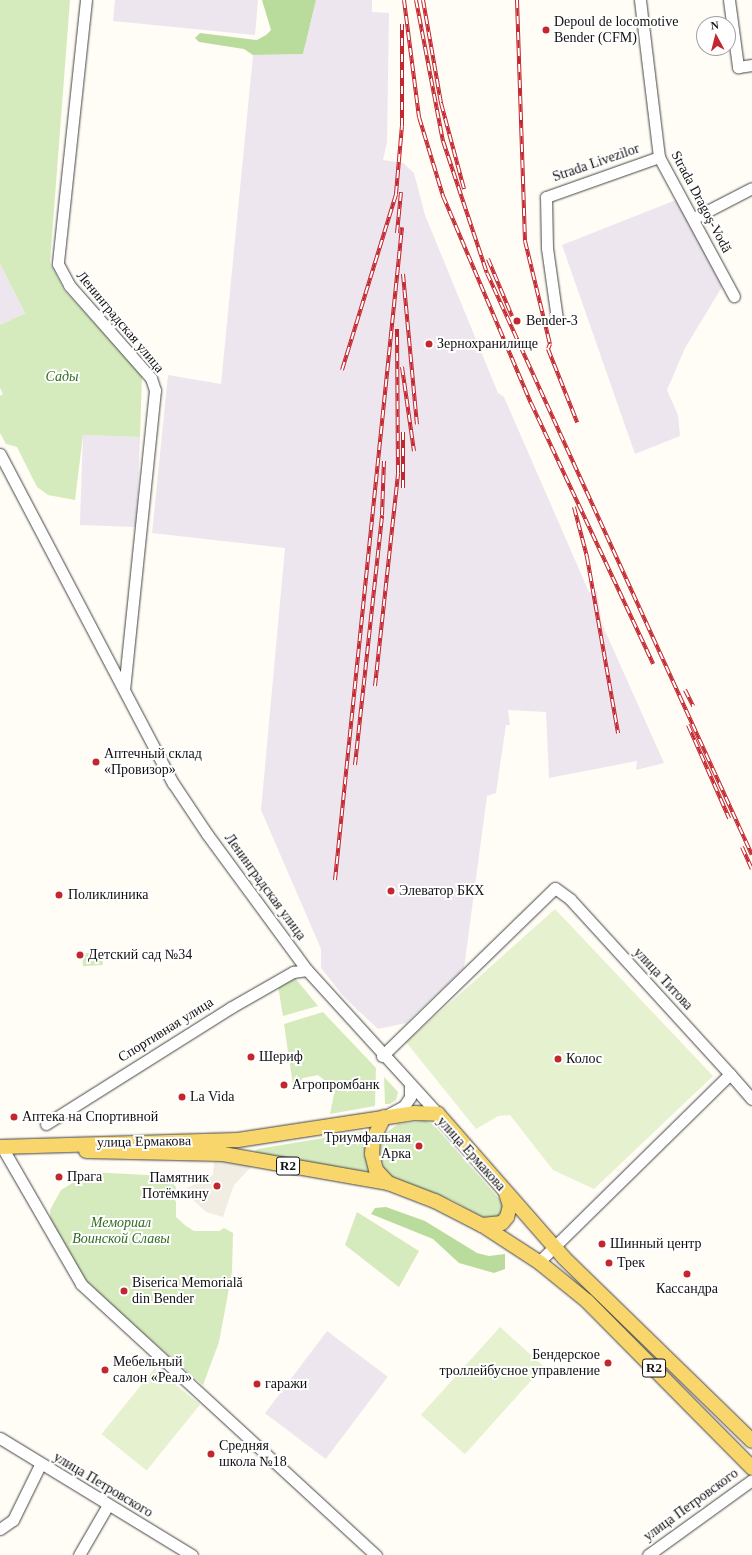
<!DOCTYPE html>
<html>
<head>
<meta charset="utf-8">
<style>
	body { margin:0 }
	#map { position:relative; width:752px; height:1555px; overflow:hidden; background:#fffdf5; font-family:"Times New Roman",serif }
	div>[style] { position:absolute }
	.industrial>* { inset:0; background:#eee6ef; transform-origin:0 0 }
	.green>* { inset:0; background:#d5ebbd; transform-origin:0 0 }
	.forest>* { inset:0; background:#b9dc9c }
	.pitch>* { inset:0; background:#e6f2cf; transform-origin:0 0 }
	.plaza>* { inset:0; background:#f1ede2 }
	.roads { filter:drop-shadow(0 0 1px #444) drop-shadow(0 0 1px #444) }
	.minor>* { height:11px; margin:-5.5px; padding:0 5.5px; transform-origin:5.5px; border-radius:5.5px; background:#fff }
	.major>* { height:14px; margin:-7px; padding:0 7px; transform-origin:7px; border-radius:7px; background:#f9d66b }
	.rail>* { height:4px; margin-top:-2px; transform-origin:0; background:repeating-linear-gradient(90deg,#fff 0 8px,#c4262e 0 16px); box-sizing:border-box; border-block:1px solid #c4262e }
	.dots>* { width:11px; height:11px; translate:-50% -50%; box-sizing:border-box; border:2px solid #fff; border-radius:50% }
	span { translate:-50% -50%; white-space:nowrap; text-align:center; line-height:1.15; -webkit-text-stroke:4px #fff; paint-order:stroke }
	.shield-label span { padding:1px 3px; background:#fff; border:1px solid; border-radius:3px; -webkit-text-stroke-width:0 }
	.shield-label { font-size:13px; color:#111; font-weight:700 }
	.poi-label { font-size:14px; color:#111 }
	.left { translate:0 -50%; text-align:left }
	.right { translate:-100% -50%; text-align:right }
	.street-label { font-size:14px; color:#111 }
	.park-label { font-size:14px; color:#2f6b1f; font-style:italic }
	.north { position:absolute; left:696px; top:16px; width:40px; height:40px; box-sizing:border-box; background:#fff; border:1px solid #a0a0a0; border-radius:50%; rotate:353deg; font-size:11px; font-weight:700; line-height:16px; text-align:center; color:#111 }
	.north::after { content:''; display:block; margin:auto; width:14px; height:18px; background:#c4262e; clip-path:polygon(50% 0,100% 100%,50% 72%,0 100%) }
</style>
</head>
<body>
<div id="map">
	<div class="industrial">
		<div style="clip-path:polygon(115px 0,258px 0,255px 35px,113px 21px)"></div>
		<div style="clip-path:polygon(316px 0,372px 0,372px 12px,389px 13px,387px 142px,383px 160px,403px 163px,414px 173px,425px 215px,498px 393px,504px 397px,589px 592px,597px 591px,602px 624px,664px 763px,636px 770px,637px 761px,549px 778px,546px 712px,508px 710px,510px 725px,506px 725px,496px 793px,487px 796px,464px 968px,406px 1023px,378px 1029px,344px 997px,321px 968px,321px 949px,261px 810px,285px 548px,152px 533px,168px 375px,221px 384px,253px 55px,303px 54px)"></div>
		<div style="clip-path:polygon(681px 198px,722px 287px,685px 348px,667px 390px,678px 415px,680px 436px,635px 454px,562px 245px)"></div>
		<div style="clip-path:polygon(0 264px,25px 313px,0 325px)"></div>
		<div style="left:83px;top:435px;width:57px;height:90px;rotate:2deg"></div>
		<div style="left:327px;top:1331px;width:76px;height:103px;rotate:37deg"></div>
	</div>
	<div class="green">
		<div style="clip-path:polygon(0 0,70px 0,50px 262px,64px 290px,142px 375px,140px 437px,83px 435px,75px 500px,48px 495px,37px 487px,17px 447px,6px 444px,0 433px,0 396px,3px 394px,0 388px,0 325px,25px 313px,0 264px)"></div>
		<div style="left:102px;top:952px;width:13px;height:20px;rotate:86deg"></div>
		<div style="clip-path:polygon(295px 978px,318px 1006px,283px 1016px,278px 986px)"></div>
		<div style="clip-path:polygon(323px 1012px,376px 1068px,375px 1106px,330px 1114px,335px 1089px,318px 1075px,303px 1078px,294px 1092px,284px 1024px)"></div>
		<div style="clip-path:polygon(384px 1077px,398px 1092px,396px 1100px,390px 1104px,385px 1104px)"></div>
		<div style="clip-path:polygon(425px 1121px,433px 1124px,502px 1202px,503px 1212px,498px 1218px,489px 1221px,452px 1200px,386px 1176px,379px 1150px,384px 1134px,398px 1124px)"></div>
		<div style="clip-path:polygon(371px 1130px,368px 1172px,252px 1154px,258px 1149px)"></div>
		<div style="clip-path:polygon(90px 1172px,165px 1176px,176px 1187px,176px 1217px,186px 1226px,194px 1231px,219px 1231px,224px 1228px,233px 1233px,232px 1272px,219px 1342px,203px 1385px,85px 1284px,51px 1227px,50px 1210px,61px 1190px)"></div>
		<div style="clip-path:polygon(357px 1212px,419px 1251px,399px 1287px,345px 1245px)"></div>
	</div>
	<div class="forest">
		<div style="clip-path:polygon(262px 0,316px 0,303px 54px,253px 55px,244px 49px,199px 42px,195px 38px,200px 33px,257px 40px,266px 35px,271px 30px)"></div>
		<div style="clip-path:polygon(386px 1207px,425px 1221px,477px 1253px,489px 1256px,505px 1254px,505px 1269px,494px 1273px,459px 1263px,433px 1239px,371px 1214px,375px 1208px)"></div>
	</div>
	<div class="pitch">
		<div style="clip-path:polygon(555px 909px,713px 1076px,594px 1189px,553px 1170px,510px 1115px,498px 1116px,476px 1129px,406px 1042px)"></div>
		<div style="left:500px;top:1327px;width:59px;height:118px;rotate:42deg"></div>
		<div style="left:155px;top:1368px;width:58px;height:85px;rotate:39deg"></div>
	</div>
	<div class="plaza">
		<div style="clip-path:polygon(214px 1160px,252px 1166px,234px 1185px,223px 1217px,206px 1212px,192px 1199px,187px 1188px,213px 1175px)"></div>
	</div>
	<div class="roads">
		<div class="minor">
			<div style="left:86px;top:0;width:265px;rotate:96.1deg"></div>
			<div style="left:58px;top:264px;width:24px;rotate:62deg"></div>
			<div style="left:69px;top:285px;width:124px;rotate:48.6deg"></div>
			<div style="left:151px;top:378px;width:13px;rotate:72deg"></div>
			<div style="left:155px;top:390px;width:300px;rotate:95.9deg"></div>
			<div style="left:640px;top:0;width:158px;rotate:83.1deg"></div>
			<div style="left:659px;top:157px;width:158px;rotate:61.7deg"></div>
			<div style="left:729px;top:0;width:68px;rotate:82.3deg"></div>
			<div style="left:738px;top:67px;width:14px;rotate:-8deg"></div>
			<div style="left:694px;top:218px;width:65px;rotate:-27.3deg"></div>
			<div style="left:557px;top:319px;width:72px;rotate:-98deg"></div>
			<div style="left:547px;top:248px;width:51px;rotate:-91.1deg"></div>
			<div style="left:546px;top:197px;width:120px;rotate:-19.5deg"></div>
			<div style="left:0;top:454px;width:372px;rotate:62.3deg"></div>
			<div style="left:173px;top:783px;width:61px;rotate:56.3deg"></div>
			<div style="left:207px;top:834px;width:169px;rotate:53.7deg"></div>
			<div style="left:307px;top:970px;width:195px;rotate:47.7deg"></div>
			<div style="left:382px;top:1056px;width:241px;rotate:-44.2deg"></div>
			<div style="left:555px;top:888px;width:19px;rotate:36deg"></div>
			<div style="left:570px;top:899px;width:237px;rotate:47.6deg"></div>
			<div style="left:730px;top:1074px;width:268px;rotate:135.5deg"></div>
			<div style="left:730px;top:1074px;width:33px;rotate:49deg"></div>
			<div style="left:389px;top:1114px;width:17px;rotate:-28deg"></div>
			<div style="left:404px;top:1106px;width:11px;rotate:-56deg"></div>
			<div style="left:410px;top:1097px;width:13px;rotate:-90deg"></div>
			<div style="left:46px;top:1124px;width:218px;rotate:-32.2deg"></div>
			<div style="left:230px;top:1008px;width:73px;rotate:-29.7deg"></div>
			<div style="left:293px;top:972px;width:14px;rotate:-8deg"></div>
			<div style="left:2px;top:1147px;width:158px;rotate:60deg"></div>
			<div style="left:81px;top:1284px;width:401px;rotate:42.6deg"></div>
			<div style="left:0;top:1438px;width:225px;rotate:31.4deg"></div>
			<div style="left:0;top:1529px;width:16px;rotate:-35deg"></div>
			<div style="left:13px;top:1520px;width:61px;rotate:-63.9deg"></div>
			<div style="left:79px;top:1555px;width:58px;rotate:-59.9deg"></div>
			<div style="left:648px;top:1555px;width:128px;rotate:-35.8deg"></div>
		</div>
		<div class="major">
			<div style="left:384px;top:1117px;width:25px;rotate:116deg"></div>
			<div style="left:373px;top:1140px;width:14px;rotate:94deg"></div>
			<div style="left:372px;top:1154px;width:16px;rotate:76deg"></div>
			<div style="left:376px;top:1170px;width:18px;rotate:47deg"></div>
			<div style="left:0;top:1147px;width:238px;rotate:-1.7deg"></div>
			<div style="left:238px;top:1140px;width:178px;rotate:-8.7deg"></div>
			<div style="left:414px;top:1113px;width:24px;rotate:2deg"></div>
			<div style="left:438px;top:1114px;width:191px;rotate:48.8deg"></div>
			<div style="left:564px;top:1258px;width:262px;rotate:44.2deg"></div>
			<div style="left:86px;top:1151px;width:137px;rotate:1.3deg"></div>
			<div style="left:223px;top:1154px;width:168px;rotate:10deg"></div>
			<div style="left:388px;top:1183px;width:50px;rotate:21deg"></div>
			<div style="left:435px;top:1201px;width:53px;rotate:27.1deg"></div>
			<div style="left:482px;top:1225px;width:68px;rotate:33deg"></div>
			<div style="left:539px;top:1262px;width:62px;rotate:39.1deg"></div>
			<div style="left:587px;top:1301px;width:235px;rotate:45.3deg"></div>
			<div style="left:482px;top:1225px;width:20px;rotate:-6deg"></div>
			<div style="left:502px;top:1223px;width:8px;rotate:-50deg"></div>
			<div style="left:507px;top:1217px;width:11px;rotate:-75deg"></div>
			<div style="left:510px;top:1206px;width:14px;rotate:-107deg"></div>
		</div>
	</div>
	<div class="rail">
		<div style="left:404px;top:0;width:118px;rotate:82.7deg"></div>
		<div style="left:419px;top:117px;width:83px;rotate:73.1deg"></div>
		<div style="left:443px;top:196px;width:225px;rotate:67deg"></div>
		<div style="left:531px;top:403px;width:288px;rotate:64.9deg"></div>
		<div style="left:416px;top:0;width:144px;rotate:79.2deg"></div>
		<div style="left:443px;top:141px;width:139px;rotate:71.6deg"></div>
		<div style="left:487px;top:273px;width:639px;rotate:65.52deg"></div>
		<div style="left:423px;top:0;width:105px;rotate:80.1deg"></div>
		<div style="left:441px;top:103px;width:89px;rotate:75deg"></div>
		<div style="left:517px;top:0;width:241px;rotate:88.1deg"></div>
		<div style="left:525px;top:241px;width:106px;rotate:76.4deg"></div>
		<div style="left:550px;top:344px;width:5px;rotate:112deg"></div>
		<div style="left:548px;top:349px;width:79px;rotate:68.3deg"></div>
		<div style="left:397px;top:233px;width:41px;rotate:-84.4deg"></div>
		<div style="left:488px;top:259px;width:62px;rotate:67.2deg"></div>
		<div style="left:403px;top:274px;width:151px;rotate:84.7deg"></div>
		<div style="left:402px;top:367px;width:85px;rotate:81.9deg"></div>
		<div style="left:342px;top:370px;width:184px;rotate:-72.9deg"></div>
		<div style="left:396px;top:194px;width:68px;rotate:-85deg"></div>
		<div style="left:402px;top:126px;width:102px;rotate:-90deg"></div>
		<div style="left:403px;top:488px;width:56px;rotate:-90deg"></div>
		<div style="left:574px;top:507px;width:52px;rotate:75.4deg"></div>
		<div style="left:587px;top:557px;width:179px;rotate:80deg"></div>
		<div style="left:375px;top:686px;width:214px;rotate:-83.8deg"></div>
		<div style="left:398px;top:473px;width:144px;rotate:-90.4deg"></div>
		<div style="left:685px;top:690px;width:18px;rotate:63deg"></div>
		<div style="left:688px;top:725px;width:102px;rotate:66.2deg"></div>
		<div style="left:355px;top:765px;width:251px;rotate:-83.8deg"></div>
		<div style="left:382px;top:515px;width:54px;rotate:-87.9deg"></div>
		<div style="left:742px;top:847px;width:24px;rotate:66deg"></div>
		<div style="left:335px;top:880px;width:656px;rotate:-84.14deg"></div>
	</div>
	<div class="dots">
		<div style="left:546px;top:30px;background:#c4262e"></div>
		<div style="left:517px;top:321px;background:#c4262e"></div>
		<div style="left:429px;top:344px;background:#c4262e"></div>
		<div style="left:96px;top:762px;background:#c4262e"></div>
		<div style="left:391px;top:891px;background:#c4262e"></div>
		<div style="left:59px;top:895px;background:#c4262e"></div>
		<div style="left:80px;top:955px;background:#c4262e"></div>
		<div style="left:251px;top:1057px;background:#c4262e"></div>
		<div style="left:558px;top:1059px;background:#c4262e"></div>
		<div style="left:284px;top:1085px;background:#c4262e"></div>
		<div style="left:182px;top:1097px;background:#c4262e"></div>
		<div style="left:14px;top:1117px;background:#c4262e"></div>
		<div style="left:419px;top:1146px;background:#c4262e"></div>
		<div style="left:59px;top:1177px;background:#c4262e"></div>
		<div style="left:217px;top:1186px;background:#c4262e"></div>
		<div style="left:602px;top:1244px;background:#c4262e"></div>
		<div style="left:609px;top:1263px;background:#c4262e"></div>
		<div style="left:687px;top:1274px;background:#c4262e"></div>
		<div style="left:124px;top:1291px;background:#c4262e"></div>
		<div style="left:608px;top:1363px;background:#c4262e"></div>
		<div style="left:105px;top:1370px;background:#c4262e"></div>
		<div style="left:257px;top:1384px;background:#c4262e"></div>
		<div style="left:211px;top:1454px;background:#c4262e"></div>
	</div>
	<div class="shield-label">
		<span style="left:288px;top:1166px">R2</span>
		<span style="left:654px;top:1368px">R2</span>
	</div>
	<div class="poi-label">
		<span class="left" style="left:554px;top:30px">Depoul de locomotive<br>Bender (CFM)</span>
		<span class="left" style="left:526px;top:321px">Bender-3</span>
		<span class="left" style="left:437px;top:344px">Зернохранилище</span>
		<span class="left" style="left:104px;top:762px">Аптечный склад<br>«Провизор»</span>
		<span class="left" style="left:399px;top:891px">Элеватор БКХ</span>
		<span class="left" style="left:68px;top:895px">Поликлиника</span>
		<span class="left" style="left:88px;top:955px">Детский сад №34</span>
		<span class="left" style="left:259px;top:1057px">Шериф</span>
		<span class="left" style="left:566px;top:1059px">Колос</span>
		<span class="left" style="left:292px;top:1085px">Агропромбанк</span>
		<span class="left" style="left:190px;top:1097px">La Vida</span>
		<span class="left" style="left:22px;top:1117px">Аптека на Спортивной</span>
		<span class="right" style="left:411px;top:1146px">Триумфальная<br>Арка</span>
		<span class="left" style="left:67px;top:1177px">Прага</span>
		<span class="right" style="left:209px;top:1186px">Памятник<br>Потёмкину</span>
		<span class="left" style="left:610px;top:1244px">Шинный центр</span>
		<span class="left" style="left:617px;top:1263px">Трек</span>
		<span class="left" style="left:132px;top:1291px">Biserica Memorială<br>din Bender</span>
		<span style="left:687px;top:1289px">Кассандра</span>
		<span class="right" style="left:600px;top:1363px">Бендерское<br>троллейбусное управление</span>
		<span class="left" style="left:113px;top:1370px">Мебельный<br>салон «Реал»</span>
		<span class="left" style="left:265px;top:1384px">гаражи</span>
		<span class="left" style="left:219px;top:1454px">Средняя<br>школа №18</span>
	</div>
	<div class="street-label">
		<span style="left:596px;top:163px;rotate:-19deg">Strada Livezilor</span>
		<span style="left:701px;top:202px;rotate:62deg">Strada Dragoş-Vodă</span>
		<span style="left:120px;top:322px;rotate:50deg">Ленинградская улица</span>
		<span style="left:265px;top:887px;rotate:54deg">Ленинградская улица</span>
		<span style="left:663px;top:979px;rotate:47deg">улица Титова</span>
		<span style="left:166px;top:1030px;rotate:-32deg">Спортивная улица</span>
		<span style="left:144px;top:1142px;rotate:-1deg">улица Ермакова</span>
		<span style="left:471px;top:1154px;rotate:48deg">улица Ермакова</span>
		<span style="left:103px;top:1485px;rotate:31deg">улица Петровского</span>
		<span style="left:691px;top:1505px;rotate:-36deg">улица Петровского</span>
	</div>
	<div class="park-label">
		<span style="left:62px;top:377px">Сады</span>
		<span style="left:121px;top:1231px">Мемориал<br>Воинской Славы</span>
	</div>
	<div class="north">N</div>
</div>
</body>
</html>
